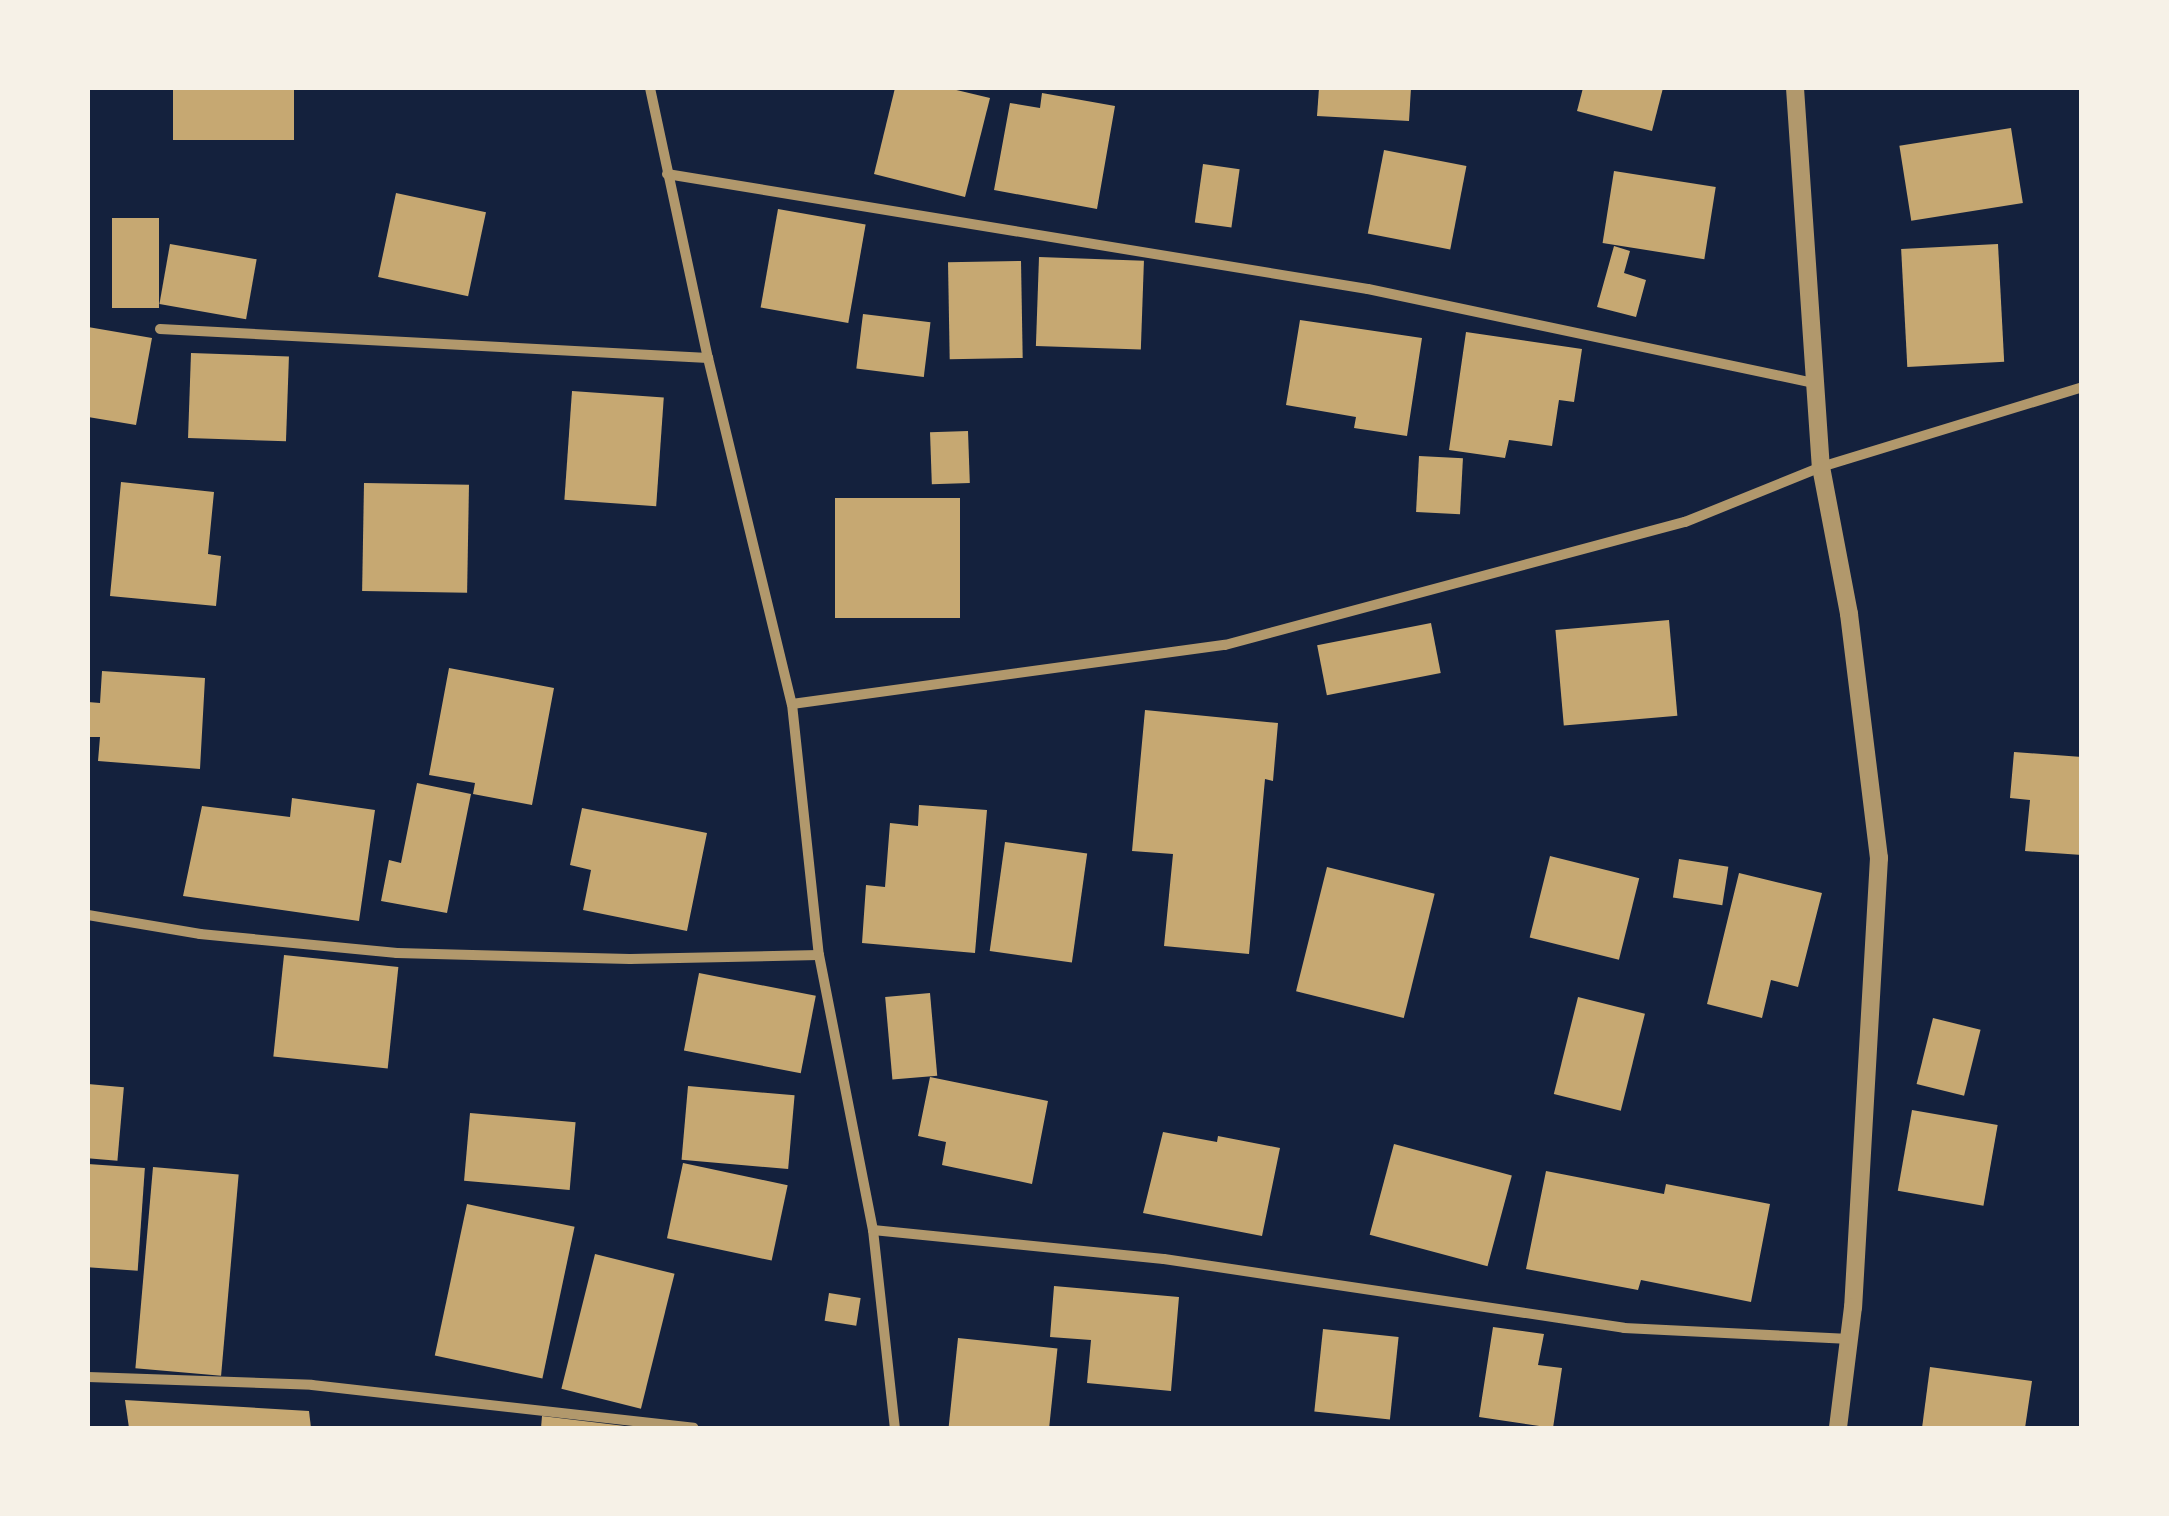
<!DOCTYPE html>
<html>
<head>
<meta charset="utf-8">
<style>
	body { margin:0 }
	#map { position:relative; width:2169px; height:1516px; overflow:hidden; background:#14213d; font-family:"Varela Round",sans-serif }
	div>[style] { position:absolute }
	.building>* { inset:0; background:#c6a872; transform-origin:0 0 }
	.minor>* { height:10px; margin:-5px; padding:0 5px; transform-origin:5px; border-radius:5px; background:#b1986c }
	.tertiary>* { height:18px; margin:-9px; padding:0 9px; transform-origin:9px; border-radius:9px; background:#b1986c }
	span { translate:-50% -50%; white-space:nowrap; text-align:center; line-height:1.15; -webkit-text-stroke:10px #f6f1e7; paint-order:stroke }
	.frame { position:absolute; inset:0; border:90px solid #f6f1e7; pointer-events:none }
</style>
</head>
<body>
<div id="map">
	<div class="building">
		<div style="left:173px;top:88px;width:121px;height:52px"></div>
		<div style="clip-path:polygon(895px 88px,948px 88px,990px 98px,965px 197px,874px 174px)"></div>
		<div style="clip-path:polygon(1319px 88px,1411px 88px,1409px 121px,1317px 116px)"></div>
		<div style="clip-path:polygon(1583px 88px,1663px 88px,1652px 131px,1577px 111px)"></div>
		<div style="clip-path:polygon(1042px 93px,1115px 106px,1097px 209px,994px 190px,1010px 103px,1040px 108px)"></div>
		<div style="left:2011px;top:128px;width:76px;height:113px;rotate:81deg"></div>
		<div style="left:1384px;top:150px;width:84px;height:85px;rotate:11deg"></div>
		<div style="left:1203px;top:164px;width:37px;height:59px;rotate:8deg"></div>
		<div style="left:1614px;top:171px;width:103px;height:73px;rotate:9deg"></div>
		<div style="left:396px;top:193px;width:92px;height:86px;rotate:12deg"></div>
		<div style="left:778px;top:209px;width:89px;height:100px;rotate:10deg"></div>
		<div style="left:112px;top:218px;width:47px;height:90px"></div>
		<div style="left:170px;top:244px;width:88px;height:61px;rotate:10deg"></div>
		<div style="left:1998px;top:244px;width:118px;height:97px;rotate:87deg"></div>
		<div style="clip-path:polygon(1614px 246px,1630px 251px,1624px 273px,1646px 280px,1636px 317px,1597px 307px)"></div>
		<div style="left:1039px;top:257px;width:105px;height:89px;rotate:2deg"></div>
		<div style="left:1021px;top:261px;width:97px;height:73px;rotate:89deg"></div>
		<div style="left:863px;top:314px;width:68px;height:55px;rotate:7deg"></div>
		<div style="clip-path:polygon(1300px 320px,1422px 338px,1407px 436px,1354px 428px,1356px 417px,1286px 405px)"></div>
		<div style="clip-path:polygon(88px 327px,152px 338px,136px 425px,88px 417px)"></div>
		<div style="clip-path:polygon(1466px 332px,1582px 349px,1574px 402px,1559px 400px,1552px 446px,1509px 440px,1505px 458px,1449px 450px)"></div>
		<div style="left:191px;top:353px;width:98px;height:85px;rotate:2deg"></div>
		<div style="left:572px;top:391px;width:92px;height:109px;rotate:4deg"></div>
		<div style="left:968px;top:431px;width:52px;height:38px;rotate:88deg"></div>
		<div style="left:1419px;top:456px;width:44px;height:56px;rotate:3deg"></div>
		<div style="clip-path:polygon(121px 482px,214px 492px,208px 554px,221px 556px,216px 606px,110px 596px)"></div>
		<div style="left:364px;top:483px;width:105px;height:108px;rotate:1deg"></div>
		<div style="left:835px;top:498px;width:125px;height:120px"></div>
		<div style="left:1669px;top:620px;width:96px;height:114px;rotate:85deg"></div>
		<div style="left:1431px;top:623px;width:51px;height:116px;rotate:79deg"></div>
		<div style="clip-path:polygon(449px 668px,554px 688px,532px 805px,473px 794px,475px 783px,429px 775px)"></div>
		<div style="clip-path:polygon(102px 671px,205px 678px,200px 769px,98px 761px,100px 737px,88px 737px,88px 702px,100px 703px)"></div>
		<div style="clip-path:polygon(1145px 710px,1278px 723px,1273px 781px,1265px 779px,1249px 954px,1164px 946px,1173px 854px,1132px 851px)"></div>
		<div style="clip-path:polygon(2014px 752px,2082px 757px,2082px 855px,2025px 851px,2030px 800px,2010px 798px)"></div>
		<div style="clip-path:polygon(417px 783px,471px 794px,447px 913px,381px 901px,389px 860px,401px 863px)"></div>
		<div style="clip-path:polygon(292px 798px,375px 810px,359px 921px,183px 896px,202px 806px,290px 817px)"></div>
		<div style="clip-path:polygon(919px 805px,987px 810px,975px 953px,862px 943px,866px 885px,885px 887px,890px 823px,918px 826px)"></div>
		<div style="clip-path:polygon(582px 808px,707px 833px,687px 931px,583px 910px,591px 870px,570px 865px)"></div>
		<div style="left:1005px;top:842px;width:83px;height:110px;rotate:8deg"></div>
		<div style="left:1550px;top:856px;width:92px;height:84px;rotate:14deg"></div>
		<div style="left:1679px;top:859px;width:50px;height:39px;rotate:9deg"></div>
		<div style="left:1327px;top:867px;width:111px;height:128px;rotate:14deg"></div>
		<div style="clip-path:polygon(1739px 873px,1822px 893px,1798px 987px,1771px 980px,1762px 1018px,1707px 1004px)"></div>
		<div style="left:284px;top:955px;width:115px;height:102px;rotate:6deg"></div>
		<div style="left:699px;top:973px;width:119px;height:79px;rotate:11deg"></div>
		<div style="left:930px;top:993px;width:83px;height:45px;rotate:85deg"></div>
		<div style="left:1578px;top:997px;width:69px;height:100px;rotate:14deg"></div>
		<div style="left:1933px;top:1018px;width:49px;height:68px;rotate:14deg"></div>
		<div style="clip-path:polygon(930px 1077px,1048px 1101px,1032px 1184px,942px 1165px,946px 1142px,918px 1136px)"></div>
		<div style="left:88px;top:1084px;width:36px;height:74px;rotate:5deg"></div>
		<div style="left:688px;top:1086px;width:107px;height:74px;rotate:5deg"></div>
		<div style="left:1912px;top:1110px;width:87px;height:82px;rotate:10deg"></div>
		<div style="left:470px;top:1113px;width:106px;height:68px;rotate:5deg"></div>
		<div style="clip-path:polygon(1163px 1132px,1217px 1142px,1218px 1136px,1280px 1148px,1262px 1236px,1143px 1213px)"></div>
		<div style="left:1394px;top:1144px;width:122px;height:94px;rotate:15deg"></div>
		<div style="left:683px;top:1163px;width:107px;height:77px;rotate:12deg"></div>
		<div style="left:88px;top:1164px;width:57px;height:103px;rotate:4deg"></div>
		<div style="left:153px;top:1167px;width:86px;height:202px;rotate:5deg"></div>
		<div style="clip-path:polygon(1546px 1171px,1664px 1194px,1666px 1184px,1770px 1204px,1751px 1302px,1641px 1280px,1638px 1290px,1526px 1269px)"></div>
		<div style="left:467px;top:1204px;width:110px;height:155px;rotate:12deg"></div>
		<div style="left:595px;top:1254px;width:82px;height:139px;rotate:14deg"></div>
		<div style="clip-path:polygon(1054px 1286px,1179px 1297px,1171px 1391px,1087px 1383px,1091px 1340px,1050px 1337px)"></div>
		<div style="left:829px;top:1293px;width:32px;height:28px;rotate:9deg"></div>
		<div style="clip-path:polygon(1493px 1327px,1544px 1334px,1538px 1365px,1562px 1368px,1553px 1428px,1479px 1417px)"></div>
		<div style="left:1323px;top:1329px;width:76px;height:83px;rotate:6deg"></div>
		<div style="left:958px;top:1338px;width:100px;height:91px;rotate:6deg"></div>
		<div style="clip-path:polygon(1930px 1367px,2032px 1381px,2025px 1428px,1922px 1428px)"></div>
		<div style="clip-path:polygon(125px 1400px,309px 1411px,311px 1428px,129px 1428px)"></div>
		<div style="clip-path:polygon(542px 1416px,625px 1426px,624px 1428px,541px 1428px)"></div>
	</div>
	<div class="minor">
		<div style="left:650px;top:88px;width:276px;rotate:77.9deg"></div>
		<div style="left:708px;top:358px;width:356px;rotate:76.4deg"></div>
		<div style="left:792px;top:704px;width:252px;rotate:83.9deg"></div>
		<div style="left:819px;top:955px;width:280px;rotate:78.9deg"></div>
		<div style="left:873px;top:1230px;width:199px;rotate:83.7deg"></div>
		<div style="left:667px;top:174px;width:710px;rotate:9.32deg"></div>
		<div style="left:1368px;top:289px;width:456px;rotate:11.9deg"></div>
		<div style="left:160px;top:329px;width:549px;rotate:3.03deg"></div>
		<div style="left:792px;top:704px;width:437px;rotate:-7.8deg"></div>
		<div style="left:1225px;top:645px;width:476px;rotate:-15deg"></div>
		<div style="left:1685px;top:522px;width:147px;rotate:-22deg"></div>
		<div style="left:1821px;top:467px;width:273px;rotate:-17deg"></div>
		<div style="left:88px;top:915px;width:114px;rotate:9.6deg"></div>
		<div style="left:200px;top:934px;width:198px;rotate:5.5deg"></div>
		<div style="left:397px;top:953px;width:233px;rotate:1.5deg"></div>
		<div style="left:630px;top:959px;width:189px;rotate:-1.2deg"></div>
		<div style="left:873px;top:1230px;width:292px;rotate:5.7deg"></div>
		<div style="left:1164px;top:1259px;width:465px;rotate:8.5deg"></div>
		<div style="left:1624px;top:1328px;width:226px;rotate:2.8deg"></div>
		<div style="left:88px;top:1377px;width:224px;rotate:2deg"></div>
		<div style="left:312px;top:1385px;width:384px;rotate:6.4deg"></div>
	</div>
	<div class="tertiary">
		<div style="left:1795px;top:88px;width:380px;rotate:86.1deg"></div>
		<div style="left:1821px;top:467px;width:150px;rotate:79.2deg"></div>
		<div style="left:1849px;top:614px;width:246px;rotate:83deg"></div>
		<div style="left:1879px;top:858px;width:450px;rotate:93.3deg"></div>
		<div style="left:1853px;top:1307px;width:122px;rotate:97.1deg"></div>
	</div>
	<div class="frame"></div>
</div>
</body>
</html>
